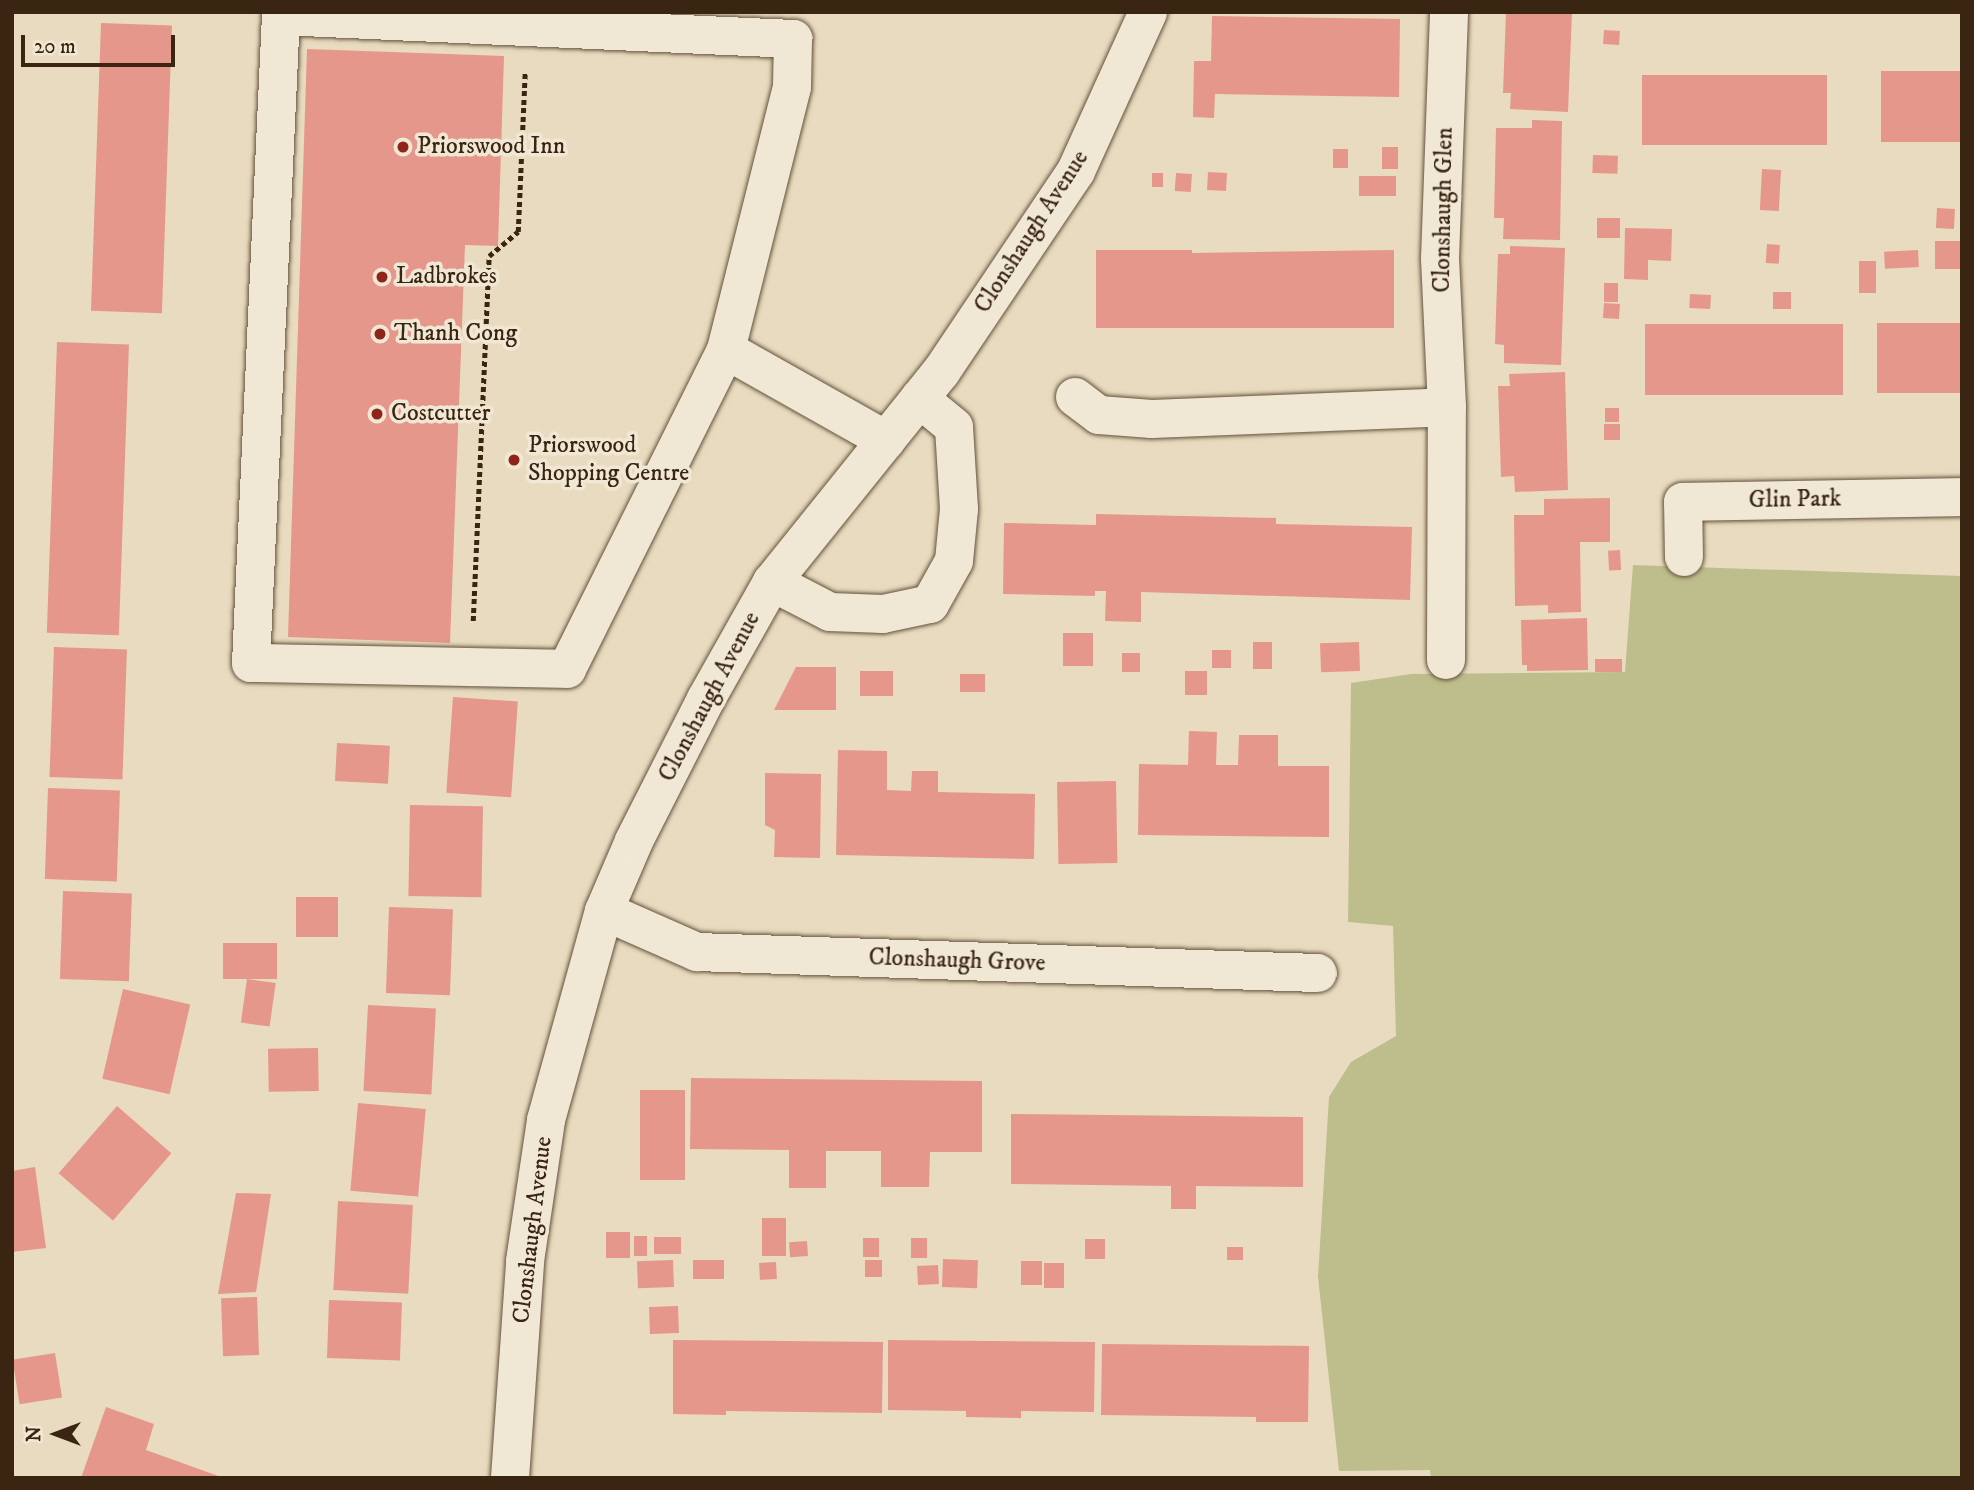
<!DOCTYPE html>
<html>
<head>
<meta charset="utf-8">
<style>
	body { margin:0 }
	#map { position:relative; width:1974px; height:1490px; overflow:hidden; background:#e8dbbf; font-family:"IM FELL DW Pica",serif }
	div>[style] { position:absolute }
	.green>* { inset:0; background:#bebe8c }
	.building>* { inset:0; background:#e6978c; transform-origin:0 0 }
	.path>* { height:4.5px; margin-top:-2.25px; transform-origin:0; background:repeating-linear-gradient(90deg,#392511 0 5px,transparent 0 8.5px) }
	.roads { filter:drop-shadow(0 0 2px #65523c) drop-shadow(0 0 2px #65523c) }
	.minor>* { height:38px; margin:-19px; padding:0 19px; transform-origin:19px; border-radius:19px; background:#f0e8d5 }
	.dots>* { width:19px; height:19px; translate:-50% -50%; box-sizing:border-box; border:4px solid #f0e8d5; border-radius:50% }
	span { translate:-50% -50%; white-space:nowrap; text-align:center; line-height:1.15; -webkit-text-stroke:7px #f0e8d5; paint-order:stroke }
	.poi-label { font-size:24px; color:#392511 }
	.left { translate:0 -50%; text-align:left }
	.street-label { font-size:24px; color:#392511 }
	.frame { position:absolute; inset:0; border:14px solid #392511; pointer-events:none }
	.north { position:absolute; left:21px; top:1399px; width:70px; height:70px; -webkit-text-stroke:5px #f0e8d5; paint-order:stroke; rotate:270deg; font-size:19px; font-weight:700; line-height:28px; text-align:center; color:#392511 }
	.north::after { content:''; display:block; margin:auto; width:24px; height:32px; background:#392511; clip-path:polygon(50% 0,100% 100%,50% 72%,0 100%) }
	.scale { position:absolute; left:21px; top:35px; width:154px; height:32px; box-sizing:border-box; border:4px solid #392511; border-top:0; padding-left:9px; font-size:21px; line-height:24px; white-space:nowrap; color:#392511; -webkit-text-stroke:5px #f0e8d5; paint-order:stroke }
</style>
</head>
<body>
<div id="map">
	<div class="green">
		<div style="clip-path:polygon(1633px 565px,1962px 576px,1962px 1478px,1431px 1478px,1430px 1470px,1339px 1471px,1318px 1277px,1329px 1097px,1351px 1062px,1396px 1036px,1393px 926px,1348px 922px,1351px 683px,1411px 674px,1625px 672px)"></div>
	</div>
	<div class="building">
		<div style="clip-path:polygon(1506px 12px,1572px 12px,1568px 112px,1510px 109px,1511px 93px,1503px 93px)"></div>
		<div style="clip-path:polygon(1212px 16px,1400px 19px,1399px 97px,1215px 94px,1214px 118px,1193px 117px,1194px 61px,1211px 61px)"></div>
		<div style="left:101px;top:23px;width:71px;height:288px;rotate:2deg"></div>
		<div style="left:1604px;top:30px;width:16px;height:14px;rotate:4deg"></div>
		<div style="clip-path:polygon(307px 49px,504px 56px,498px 246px,465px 245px,450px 643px,288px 637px)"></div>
		<div style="left:1881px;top:71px;width:81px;height:71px"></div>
		<div style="left:1827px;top:75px;width:70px;height:185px;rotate:90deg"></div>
		<div style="clip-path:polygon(1532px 120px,1562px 121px,1560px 240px,1503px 239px,1504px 218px,1494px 218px,1496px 128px,1532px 128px)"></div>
		<div style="left:1382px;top:147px;width:16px;height:22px"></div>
		<div style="left:1333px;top:149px;width:15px;height:19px"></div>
		<div style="left:1593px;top:155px;width:25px;height:18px;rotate:2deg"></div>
		<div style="left:1762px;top:169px;width:19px;height:41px;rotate:3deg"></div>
		<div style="left:1208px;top:172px;width:19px;height:18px;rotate:3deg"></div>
		<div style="left:1152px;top:173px;width:11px;height:14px"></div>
		<div style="left:1176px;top:173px;width:16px;height:18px;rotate:4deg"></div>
		<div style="left:1359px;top:176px;width:37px;height:20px"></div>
		<div style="left:1937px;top:208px;width:18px;height:20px;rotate:3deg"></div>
		<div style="left:1597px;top:218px;width:23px;height:20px"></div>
		<div style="clip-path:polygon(1625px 228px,1672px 229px,1671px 261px,1648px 260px,1648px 280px,1624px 279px)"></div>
		<div style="left:1935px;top:241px;width:27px;height:28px"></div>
		<div style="left:1767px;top:244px;width:13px;height:19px;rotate:4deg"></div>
		<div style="clip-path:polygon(1510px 246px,1565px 248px,1561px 365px,1504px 363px,1504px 345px,1495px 344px,1498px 254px,1510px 254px)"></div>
		<div style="clip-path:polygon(1096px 250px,1192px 250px,1192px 253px,1394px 250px,1394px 328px,1096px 328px)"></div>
		<div style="left:1918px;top:250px;width:17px;height:34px;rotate:87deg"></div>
		<div style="left:1859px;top:261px;width:17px;height:32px"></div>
		<div style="left:1604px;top:283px;width:14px;height:19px"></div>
		<div style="left:1773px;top:292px;width:18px;height:17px"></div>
		<div style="left:1690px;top:294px;width:21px;height:14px;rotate:3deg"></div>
		<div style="left:1604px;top:303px;width:16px;height:15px;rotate:4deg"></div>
		<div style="left:1962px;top:323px;width:70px;height:85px;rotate:90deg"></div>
		<div style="left:1843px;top:324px;width:71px;height:198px;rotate:90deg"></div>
		<div style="left:57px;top:342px;width:72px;height:291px;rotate:2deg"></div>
		<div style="clip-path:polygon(1565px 372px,1568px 490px,1515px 492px,1514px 476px,1501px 477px,1498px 386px,1510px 386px,1509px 374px)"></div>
		<div style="left:1605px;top:408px;width:14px;height:14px"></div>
		<div style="left:1604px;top:424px;width:16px;height:16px"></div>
		<div style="clip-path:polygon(1610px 498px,1610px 542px,1580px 542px,1581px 612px,1548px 613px,1548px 605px,1515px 606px,1514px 515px,1544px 515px,1544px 499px)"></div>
		<div style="clip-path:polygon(1096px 514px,1276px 518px,1276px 524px,1412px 527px,1410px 600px,1141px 592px,1141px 622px,1105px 621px,1106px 591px,1095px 591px,1095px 596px,1003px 594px,1004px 523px,1096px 525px)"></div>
		<div style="left:1620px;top:550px;width:20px;height:12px;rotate:87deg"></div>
		<div style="clip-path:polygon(1587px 618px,1588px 670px,1527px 671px,1527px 665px,1522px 665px,1521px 620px)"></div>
		<div style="left:1063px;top:633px;width:30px;height:33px"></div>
		<div style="left:1253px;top:642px;width:19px;height:27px"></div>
		<div style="left:1359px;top:642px;width:29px;height:39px;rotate:88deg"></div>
		<div style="left:54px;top:647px;width:73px;height:130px;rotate:2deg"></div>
		<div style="left:1212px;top:650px;width:19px;height:18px"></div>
		<div style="left:1122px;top:653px;width:18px;height:19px"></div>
		<div style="left:1595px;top:659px;width:27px;height:13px"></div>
		<div style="clip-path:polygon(796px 667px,836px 667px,836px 710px,774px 710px)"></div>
		<div style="left:860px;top:671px;width:33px;height:25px"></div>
		<div style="left:1185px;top:671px;width:22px;height:24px"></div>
		<div style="left:960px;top:674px;width:25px;height:18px"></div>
		<div style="left:453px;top:697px;width:65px;height:96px;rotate:4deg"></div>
		<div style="clip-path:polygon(1189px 731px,1217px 732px,1216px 765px,1238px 765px,1239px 735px,1278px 735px,1278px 766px,1329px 766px,1329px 837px,1138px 835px,1139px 764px,1188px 765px)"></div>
		<div style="left:337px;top:743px;width:53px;height:38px;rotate:3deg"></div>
		<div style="clip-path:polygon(838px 750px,887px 751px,887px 790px,911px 791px,912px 771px,938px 771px,938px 792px,1035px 794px,1034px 859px,836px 855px)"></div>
		<div style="clip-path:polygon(765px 773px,821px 774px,820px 858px,774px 857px,775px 830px,765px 825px)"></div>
		<div style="left:1116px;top:781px;width:82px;height:59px;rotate:89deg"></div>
		<div style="left:48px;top:788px;width:72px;height:91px;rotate:2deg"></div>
		<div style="left:410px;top:805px;width:73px;height:91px;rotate:1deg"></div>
		<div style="left:63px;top:891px;width:69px;height:88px;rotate:2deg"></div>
		<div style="left:338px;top:897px;width:40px;height:42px;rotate:90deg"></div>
		<div style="left:389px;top:907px;width:64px;height:86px;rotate:2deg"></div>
		<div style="left:223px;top:943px;width:54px;height:36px"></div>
		<div style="left:247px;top:979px;width:29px;height:44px;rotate:8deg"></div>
		<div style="left:123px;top:989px;width:69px;height:92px;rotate:13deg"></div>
		<div style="left:368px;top:1005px;width:68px;height:86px;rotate:3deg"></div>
		<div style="left:318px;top:1048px;width:43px;height:50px;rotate:89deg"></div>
		<div style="clip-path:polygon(691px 1078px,982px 1081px,982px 1152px,930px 1152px,929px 1187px,881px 1187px,881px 1151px,826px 1151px,826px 1188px,789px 1188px,789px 1150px,690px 1149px)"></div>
		<div style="left:640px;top:1090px;width:45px;height:90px"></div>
		<div style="left:358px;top:1103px;width:68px;height:88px;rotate:5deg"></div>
		<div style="left:117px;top:1106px;width:72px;height:89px;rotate:41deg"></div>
		<div style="clip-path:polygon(1011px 1114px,1303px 1117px,1303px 1187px,1196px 1186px,1196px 1209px,1171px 1209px,1171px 1186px,1011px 1184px)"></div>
		<div style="clip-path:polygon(35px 1167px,46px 1248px,12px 1252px,12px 1171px)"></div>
		<div style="clip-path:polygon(236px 1193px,271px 1194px,256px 1292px,218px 1294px)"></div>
		<div style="left:338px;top:1201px;width:75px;height:89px;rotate:3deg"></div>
		<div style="left:762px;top:1218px;width:24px;height:38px"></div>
		<div style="left:630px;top:1232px;width:26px;height:24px;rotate:90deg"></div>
		<div style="left:634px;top:1236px;width:13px;height:20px"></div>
		<div style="left:654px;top:1237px;width:27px;height:17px"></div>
		<div style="left:863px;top:1238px;width:16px;height:19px"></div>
		<div style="left:927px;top:1238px;width:20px;height:16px;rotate:90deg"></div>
		<div style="left:1085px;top:1239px;width:20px;height:20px"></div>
		<div style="left:807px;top:1241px;width:15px;height:18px;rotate:86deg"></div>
		<div style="left:1227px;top:1247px;width:16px;height:13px"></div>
		<div style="left:943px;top:1259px;width:35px;height:28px;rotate:2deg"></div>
		<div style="left:673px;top:1260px;width:27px;height:36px;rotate:88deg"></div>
		<div style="left:693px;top:1260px;width:31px;height:19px"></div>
		<div style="left:865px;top:1260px;width:17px;height:17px"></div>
		<div style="left:1021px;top:1261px;width:21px;height:24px"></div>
		<div style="left:776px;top:1262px;width:17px;height:17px;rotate:87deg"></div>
		<div style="left:1064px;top:1263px;width:25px;height:20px;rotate:90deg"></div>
		<div style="left:938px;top:1265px;width:19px;height:21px;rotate:87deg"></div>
		<div style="left:257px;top:1297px;width:58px;height:36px;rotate:88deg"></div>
		<div style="left:329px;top:1300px;width:73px;height:58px;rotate:2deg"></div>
		<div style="left:678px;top:1306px;width:27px;height:29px;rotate:88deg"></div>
		<div style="clip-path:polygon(673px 1340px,883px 1342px,882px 1413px,726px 1411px,726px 1415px,673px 1414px)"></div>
		<div style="clip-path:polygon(888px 1340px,1095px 1342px,1094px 1412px,1021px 1411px,1021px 1418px,966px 1417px,966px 1411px,888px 1410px)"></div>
		<div style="clip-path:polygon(1102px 1344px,1309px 1346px,1308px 1422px,1256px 1422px,1256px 1417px,1101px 1415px)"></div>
		<div style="left:55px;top:1353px;width:45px;height:43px;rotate:81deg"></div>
		<div style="clip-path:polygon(106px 1407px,154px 1424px,146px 1450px,224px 1478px,81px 1478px)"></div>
	</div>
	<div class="path">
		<div style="left:473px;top:621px;width:365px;rotate:-87.5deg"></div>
		<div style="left:489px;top:256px;width:38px;rotate:-40deg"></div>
		<div style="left:518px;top:232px;width:159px;rotate:-87.5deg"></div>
	</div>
	<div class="roads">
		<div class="minor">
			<div style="left:726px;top:350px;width:356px;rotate:116.5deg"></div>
			<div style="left:567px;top:669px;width:316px;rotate:-178.9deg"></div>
			<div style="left:251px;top:663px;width:648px;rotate:-87.35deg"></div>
			<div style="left:281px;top:16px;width:513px;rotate:2.57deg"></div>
			<div style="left:793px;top:39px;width:48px;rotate:91.2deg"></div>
			<div style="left:792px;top:87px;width:271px;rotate:104.1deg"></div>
			<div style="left:726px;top:350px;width:184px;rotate:29.4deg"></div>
			<div style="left:1075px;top:397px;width:30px;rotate:37deg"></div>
			<div style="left:1099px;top:415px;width:53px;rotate:4.3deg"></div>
			<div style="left:1152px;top:419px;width:295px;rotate:-2.3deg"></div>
			<div style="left:1684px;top:557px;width:55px;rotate:-91deg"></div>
			<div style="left:1683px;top:502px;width:279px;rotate:-1deg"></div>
			<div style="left:772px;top:582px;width:65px;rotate:27.3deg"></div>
			<div style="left:830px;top:612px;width:53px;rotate:2.2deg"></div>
			<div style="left:883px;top:614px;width:48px;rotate:-12deg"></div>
			<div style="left:930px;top:604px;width:49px;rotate:-60.8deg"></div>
			<div style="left:954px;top:561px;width:52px;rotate:-84.5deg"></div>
			<div style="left:959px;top:509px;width:82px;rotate:-93.5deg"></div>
			<div style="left:954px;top:427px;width:45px;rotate:-140.4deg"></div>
			<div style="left:1446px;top:660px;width:253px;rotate:-89.8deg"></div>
			<div style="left:1447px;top:407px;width:148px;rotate:-92.7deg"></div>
			<div style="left:1440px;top:259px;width:247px;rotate:-87.9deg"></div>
			<div style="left:604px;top:911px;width:102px;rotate:23.8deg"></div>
			<div style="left:697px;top:952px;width:621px;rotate:1.94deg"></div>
			<div style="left:510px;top:1478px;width:218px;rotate:-86deg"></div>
			<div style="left:525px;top:1261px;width:143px;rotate:-81.5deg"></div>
			<div style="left:546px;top:1120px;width:217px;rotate:-74.5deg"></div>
			<div style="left:604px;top:911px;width:76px;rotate:-66.8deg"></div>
			<div style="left:634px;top:841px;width:159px;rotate:-63.1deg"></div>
			<div style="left:706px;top:699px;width:134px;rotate:-60.6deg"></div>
			<div style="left:772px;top:582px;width:270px;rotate:-51.2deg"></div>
			<div style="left:941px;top:372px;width:242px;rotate:-56.1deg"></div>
			<div style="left:1076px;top:171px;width:175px;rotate:-65.6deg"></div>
		</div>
	</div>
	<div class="dots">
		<div style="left:403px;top:147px;background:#8f2418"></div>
		<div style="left:382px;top:277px;background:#8f2418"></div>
		<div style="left:380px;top:334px;background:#8f2418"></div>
		<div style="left:377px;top:414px;background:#8f2418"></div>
		<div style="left:514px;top:460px;background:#8f2418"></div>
	</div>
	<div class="poi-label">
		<span class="left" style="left:417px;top:147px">Priorswood Inn</span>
		<span class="left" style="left:396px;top:277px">Ladbrokes</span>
		<span class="left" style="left:394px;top:334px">Thanh Cong</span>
		<span class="left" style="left:391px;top:414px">Costcutter</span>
		<span class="left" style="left:528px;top:460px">Priorswood<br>Shopping Centre</span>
	</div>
	<div class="street-label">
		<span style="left:1444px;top:210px;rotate:-89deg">Clonshaugh Glen</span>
		<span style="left:1032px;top:232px;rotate:-57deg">Clonshaugh Avenue</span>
		<span style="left:1795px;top:500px;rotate:-1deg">Glin Park</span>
		<span style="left:710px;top:697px;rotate:-62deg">Clonshaugh Avenue</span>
		<span style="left:957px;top:961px;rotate:2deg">Clonshaugh Grove</span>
		<span style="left:533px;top:1230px;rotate:-83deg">Clonshaugh Avenue</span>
	</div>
	<div class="frame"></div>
	<div class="north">N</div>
	<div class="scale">20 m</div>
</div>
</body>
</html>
